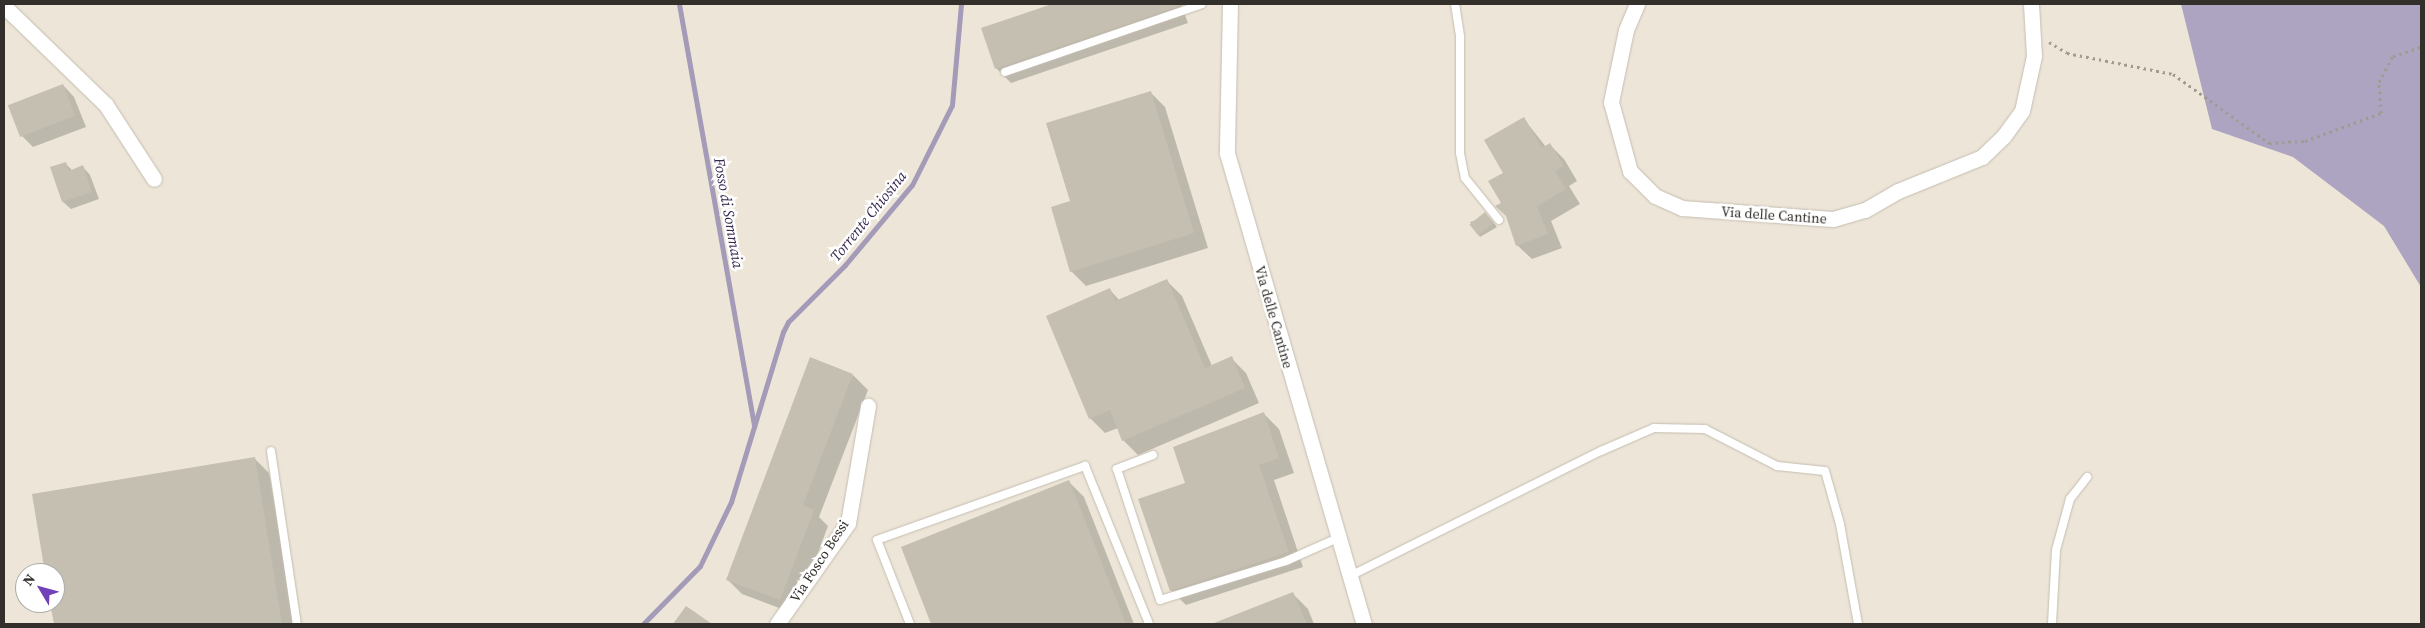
<!DOCTYPE html>
<html>
<head>
<meta charset="utf-8">
<style>
	body { margin:0 }
	#map { position:relative; width:2425px; height:628px; overflow:hidden; background:#ede6d8; font-family:"Source Serif 4",serif }
	div>[style] { position:absolute }
	.forest>* { inset:0; background:#aca4c0 }
	.shadow>* { inset:0; background:#0003 }
	.stream>* { height:5px; margin:-2.5px; padding:0 2.5px; transform-origin:2.5px; border-radius:2.5px; background:#a39bb7 }
	.building>* { inset:0; background:#c5bfb1; transform-origin:0 0 }
	.path>* { height:3px; margin-top:-1.5px; transform-origin:0; background:repeating-linear-gradient(90deg,#a09b90 0 2.5px,transparent 0 6.5px) }
	.roads { filter:drop-shadow(0 0 1px #c4bdb0) drop-shadow(0 0 1px #c4bdb0) }
	.service>* { height:8px; margin:-4px; padding:0 4px; transform-origin:4px; border-radius:4px; background:#fff }
	.minor>* { height:15px; margin:-7.5px; padding:0 7.5px; transform-origin:7.5px; border-radius:7.5px; background:#fff }
	span { translate:-50% -50%; white-space:nowrap; text-align:center; line-height:1.15; -webkit-text-stroke:5px #fff; paint-order:stroke }
	.street-label { font-size:14px; color:#33302b }
	.water-label { font-size:15px; color:#372951; font-style:italic }
	.frame { position:absolute; inset:0; border:5px solid #33302b; pointer-events:none }
	.north { position:absolute; left:15px; top:563px; width:50px; height:50px; box-sizing:border-box; background:#fff; border:1px solid #adacaa; border-radius:50%; rotate:307deg; font-size:14px; font-weight:700; line-height:20px; text-align:center; color:#33302b }
	.north::after { content:''; display:block; margin:auto; width:18px; height:22px; background:#7240b8; clip-path:polygon(50% 0,100% 100%,50% 72%,0 100%) }
</style>
</head>
<body>
<div id="map">
	<div class="forest">
		<div style="clip-path:polygon(2181px 4px,2421px 4px,2421px 287px,2384px 226px,2293px 157px,2212px 129px)"></div>
	</div>
	<div class="shadow">
		<div style="clip-path:polygon(1056px 4px,1181px 4px,1188px 23px,1011px 83px,996px 68px,983px 29px)"></div>
		<div style="clip-path:polygon(63px 85px,74px 97px,86px 127px,33px 147px,22px 136px)"></div>
		<div style="clip-path:polygon(1150px 92px,1165px 107px,1208px 248px,1086px 286px,1071px 271px,1071px 202px)"></div>
		<div style="clip-path:polygon(1524px 119px,1546px 147px,1550px 145px,1564px 159px,1577px 181px,1569px 186px,1580px 204px,1551px 221px,1562px 248px,1532px 259px,1517px 245px,1502px 203px,1504px 173px)"></div>
		<div style="clip-path:polygon(65px 163px,73px 171px,83px 167px,90px 175px,99px 199px,71px 209px,63px 202px)"></div>
		<div style="clip-path:polygon(1489px 217px,1497px 227px,1480px 237px,1470px 222px)"></div>
		<div style="clip-path:polygon(1167px 281px,1182px 296px,1212px 366px,1231px 358px,1246px 373px,1259px 403px,1138px 455px,1123px 440px,1118px 428px,1105px 433px,1090px 418px,1110px 290px,1120px 301px)"></div>
		<div style="clip-path:polygon(853px 375px,868px 390px,819px 517px,828px 526px,795px 614px,742px 594px,727px 579px)"></div>
		<div style="clip-path:polygon(1264px 414px,1279px 429px,1294px 473px,1274px 480px,1303px 567px,1186px 605px,1171px 590px,1187px 484px)"></div>
		<div style="clip-path:polygon(254px 458px,269px 473px,296px 624px,55px 624px,51px 603px,55px 603px,55px 573px,47px 573px)"></div>
		<div style="clip-path:polygon(1069px 482px,1084px 497px,1134px 624px,932px 624px,902px 548px)"></div>
		<div style="clip-path:polygon(1293px 594px,1308px 609px,1314px 624px,1215px 624px)"></div>
	</div>
	<div class="stream">
		<div style="left:679px;top:4px;width:429px;rotate:79.9deg"></div>
		<div style="left:643px;top:624px;width:81px;rotate:-45.5deg"></div>
		<div style="left:700px;top:566px;width:71px;rotate:-64.2deg"></div>
		<div style="left:731px;top:502px;width:178px;rotate:-73deg"></div>
		<div style="left:783px;top:332px;width:11px;rotate:-63deg"></div>
		<div style="left:788px;top:322px;width:81px;rotate:-45deg"></div>
		<div style="left:845px;top:265px;width:104px;rotate:-50.1deg"></div>
		<div style="left:912px;top:185px;width:89px;rotate:-63.4deg"></div>
		<div style="left:952px;top:105px;width:101px;rotate:-84.9deg"></div>
	</div>
	<div class="building">
		<div style="clip-path:polygon(1052px 4px,1185px 4px,995px 69px,981px 28px)"></div>
		<div style="left:63px;top:84px;width:34px;height:59px;rotate:69deg"></div>
		<div style="clip-path:polygon(1151px 91px,1194px 233px,1070px 272px,1051px 207px,1070px 201px,1046px 123px)"></div>
		<div style="clip-path:polygon(1524px 117px,1542px 148px,1550px 143px,1564px 166px,1555px 171px,1566px 189px,1537px 206px,1548px 234px,1516px 246px,1506px 216px,1495px 206px,1501px 203px,1488px 181px,1503px 173px,1484px 140px)"></div>
		<div style="clip-path:polygon(66px 162px,69px 171px,83px 165px,92px 192px,62px 202px,50px 167px)"></div>
		<div style="left:1485px;top:212px;width:14px;height:20px;rotate:51deg"></div>
		<div style="clip-path:polygon(1167px 279px,1205px 368px,1232px 356px,1245px 388px,1122px 441px,1110px 410px,1089px 419px,1046px 316px,1110px 288px,1115px 301px)"></div>
		<div style="clip-path:polygon(810px 357px,853px 374px,803px 505px,814px 510px,780px 600px,726px 580px)"></div>
		<div style="clip-path:polygon(1264px 412px,1279px 458px,1259px 465px,1289px 552px,1170px 591px,1138px 499px,1185px 483px,1173px 447px)"></div>
		<div style="clip-path:polygon(255px 457px,282px 624px,54px 624px,50px 603px,55px 603px,55px 573px,45px 573px,32px 494px)"></div>
		<div style="clip-path:polygon(1069px 480px,1126px 624px,931px 624px,901px 547px)"></div>
		<div style="clip-path:polygon(1293px 592px,1307px 624px,1214px 624px,1214px 623px)"></div>
		<div style="clip-path:polygon(686px 606px,712px 624px,673px 624px)"></div>
	</div>
	<div class="path">
		<div style="left:2049px;top:42px;width:21px;rotate:31deg"></div>
		<div style="left:2067px;top:53px;width:108px;rotate:11.2deg"></div>
		<div style="left:2173px;top:74px;width:118px;rotate:35.7deg"></div>
		<div style="left:2269px;top:143px;width:36px;rotate:-3deg"></div>
		<div style="left:2305px;top:141px;width:81px;rotate:-20.2deg"></div>
		<div style="left:2381px;top:113px;width:31px;rotate:-94deg"></div>
		<div style="left:2379px;top:82px;width:30px;rotate:-62deg"></div>
		<div style="left:2393px;top:56px;width:29px;rotate:-18deg"></div>
	</div>
	<div class="roads">
		<div class="service">
			<div style="left:1455px;top:4px;width:33px;rotate:81deg"></div>
			<div style="left:1460px;top:37px;width:116px;rotate:90deg"></div>
			<div style="left:1460px;top:153px;width:25px;rotate:79deg"></div>
			<div style="left:1465px;top:178px;width:54px;rotate:51deg"></div>
			<div style="left:1005px;top:72px;width:208px;rotate:-19deg"></div>
			<div style="left:271px;top:451px;width:175px;rotate:81.5deg"></div>
			<div style="left:1153px;top:455px;width:39px;rotate:159deg"></div>
			<div style="left:1117px;top:469px;width:138px;rotate:71.8deg"></div>
			<div style="left:1160px;top:600px;width:132px;rotate:-17.2deg"></div>
			<div style="left:1286px;top:561px;width:57px;rotate:-23.9deg"></div>
			<div style="left:1350px;top:576px;width:280px;rotate:-26.5deg"></div>
			<div style="left:1601px;top:451px;width:58px;rotate:-23.5deg"></div>
			<div style="left:1654px;top:428px;width:51px;rotate:1.1deg"></div>
			<div style="left:1705px;top:429px;width:81px;rotate:27.2deg"></div>
			<div style="left:1777px;top:466px;width:48px;rotate:5.9deg"></div>
			<div style="left:1825px;top:471px;width:55px;rotate:74.2deg"></div>
			<div style="left:1840px;top:524px;width:102px;rotate:79.8deg"></div>
			<div style="left:910px;top:624px;width:90px;rotate:-111.4deg"></div>
			<div style="left:877px;top:540px;width:221px;rotate:-19.6deg"></div>
			<div style="left:1085px;top:466px;width:170px;rotate:67.9deg"></div>
			<div style="left:2052px;top:624px;width:74px;rotate:-86.9deg"></div>
			<div style="left:2056px;top:550px;width:53px;rotate:-74.6deg"></div>
			<div style="left:2070px;top:499px;width:28px;rotate:-52deg"></div>
		</div>
		<div class="minor">
			<div style="left:1230px;top:4px;width:149px;rotate:91.2deg"></div>
			<div style="left:1227px;top:153px;width:491px;rotate:73.8deg"></div>
			<div style="left:1637px;top:4px;width:28px;rotate:113deg"></div>
			<div style="left:1626px;top:30px;width:74px;rotate:101.8deg"></div>
			<div style="left:1611px;top:102px;width:72px;rotate:74.6deg"></div>
			<div style="left:1630px;top:171px;width:35px;rotate:45deg"></div>
			<div style="left:1655px;top:196px;width:30px;rotate:24deg"></div>
			<div style="left:1682px;top:208px;width:151px;rotate:4.2deg"></div>
			<div style="left:1833px;top:219px;width:33px;rotate:-16deg"></div>
			<div style="left:1865px;top:210px;width:38px;rotate:-30deg"></div>
			<div style="left:1898px;top:191px;width:91px;rotate:-22deg"></div>
			<div style="left:1982px;top:157px;width:29px;rotate:-44deg"></div>
			<div style="left:2003px;top:137px;width:32px;rotate:-54deg"></div>
			<div style="left:2022px;top:111px;width:56px;rotate:-77.7deg"></div>
			<div style="left:2034px;top:56px;width:52px;rotate:-93.3deg"></div>
			<div style="left:4px;top:6px;width:142px;rotate:44.1deg"></div>
			<div style="left:106px;top:105px;width:88px;rotate:57deg"></div>
			<div style="left:777px;top:624px;width:123px;rotate:-54.9deg"></div>
			<div style="left:848px;top:523px;width:119px;rotate:-80.3deg"></div>
		</div>
	</div>
	<div class="street-label">
		<span style="left:1774px;top:215px;rotate:4deg">Via delle Cantine</span>
		<span style="left:1274px;top:317px;rotate:74deg">Via delle Cantine</span>
		<span style="left:819px;top:561px;rotate:-57deg">Via Fosco Bessi</span>
	</div>
	<div class="water-label">
		<span style="left:729px;top:213px;rotate:80deg">Fosso di Sommaia</span>
		<span style="left:868px;top:216px;rotate:-51deg">Torrente Chiosina</span>
	</div>
	<div class="frame"></div>
	<div class="north">N</div>
</div>
</body>
</html>
